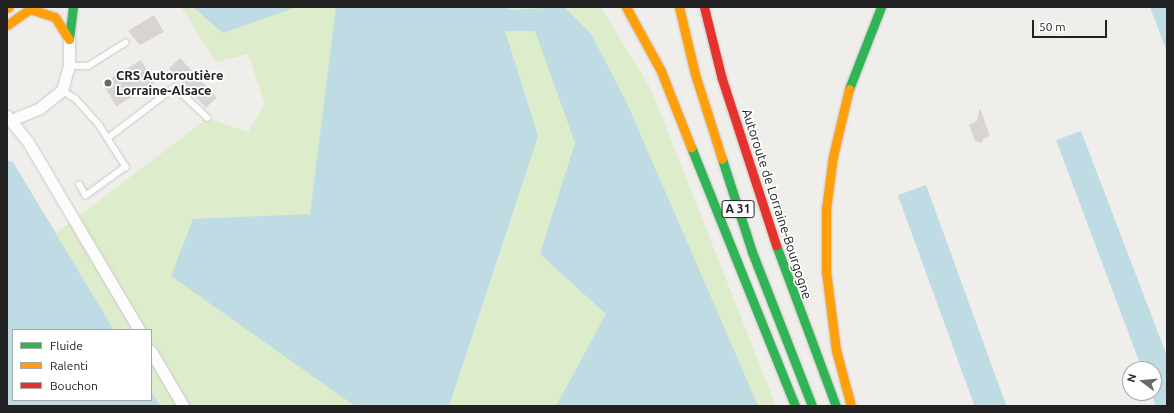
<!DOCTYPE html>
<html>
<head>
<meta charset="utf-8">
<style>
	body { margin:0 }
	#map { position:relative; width:1174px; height:413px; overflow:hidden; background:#f0eeeb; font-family:Ubuntu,sans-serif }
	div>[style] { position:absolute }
	.grass>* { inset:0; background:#ddeccb }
	.water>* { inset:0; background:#bfdbe3; transform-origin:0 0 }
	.building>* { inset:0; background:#d7d4d2; transform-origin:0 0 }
	.roads { filter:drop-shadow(0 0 1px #c9c8c7) drop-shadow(0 0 1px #c9c8c7) }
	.lane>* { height:5.5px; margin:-2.75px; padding:0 2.75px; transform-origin:2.75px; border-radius:2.75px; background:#fdfcfc }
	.street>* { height:11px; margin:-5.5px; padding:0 5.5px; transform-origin:5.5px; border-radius:5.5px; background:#fdfcfc }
	.fast>* { height:9px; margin:-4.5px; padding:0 4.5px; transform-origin:4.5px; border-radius:4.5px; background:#30b455 }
	.slow>* { height:9px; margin:-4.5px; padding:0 4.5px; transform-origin:4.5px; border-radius:4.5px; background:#ff9f0a }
	.jam>* { height:9px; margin:-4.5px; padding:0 4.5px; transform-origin:4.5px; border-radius:4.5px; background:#e5322d }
	.dots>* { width:11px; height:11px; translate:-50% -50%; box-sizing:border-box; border:2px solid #fff; border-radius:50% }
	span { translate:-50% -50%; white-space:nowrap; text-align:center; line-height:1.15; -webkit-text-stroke:3.5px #fff; paint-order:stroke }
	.shield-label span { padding:1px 3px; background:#fff; border:1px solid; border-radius:3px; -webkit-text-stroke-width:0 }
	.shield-label { font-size:12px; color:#222; font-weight:700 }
	.poi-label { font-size:13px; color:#222; font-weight:700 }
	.left { translate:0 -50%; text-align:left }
	.street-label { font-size:13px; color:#222 }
	.frame { position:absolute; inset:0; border:8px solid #222; pointer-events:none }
	.legend { position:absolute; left:12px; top:329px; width:140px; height:72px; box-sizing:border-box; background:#fff; border:1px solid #a7a7a7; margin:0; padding:5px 7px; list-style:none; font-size:12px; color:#222 }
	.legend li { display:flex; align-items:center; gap:8px; height:20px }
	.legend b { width:20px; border:1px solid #a7a7a7 }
	.north { position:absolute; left:1122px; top:361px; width:40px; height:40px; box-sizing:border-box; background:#fff; border:1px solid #a7a7a7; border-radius:50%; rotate:286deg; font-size:11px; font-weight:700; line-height:16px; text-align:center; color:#222 }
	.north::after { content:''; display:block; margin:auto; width:14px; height:18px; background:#6a6968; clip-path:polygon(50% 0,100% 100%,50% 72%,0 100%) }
	.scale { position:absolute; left:1032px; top:20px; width:75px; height:18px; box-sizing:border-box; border:2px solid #222; border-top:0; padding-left:5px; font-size:12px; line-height:14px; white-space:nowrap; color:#222; -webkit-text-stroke:3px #fff; paint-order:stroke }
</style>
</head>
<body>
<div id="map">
	<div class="grass">
		<div style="clip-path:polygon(181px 7px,601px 7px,651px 89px,776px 406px,160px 406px,151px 391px,151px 330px,114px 330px,56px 233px,208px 118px,248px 132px,265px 104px,248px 54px,216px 62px)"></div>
	</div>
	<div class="water">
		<div style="clip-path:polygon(193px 7px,294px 7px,294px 8px,223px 33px)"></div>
		<div style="clip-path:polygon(336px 7px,500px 7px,513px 10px,564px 7px,591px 34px,627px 103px,758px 406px,556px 406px,606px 314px,540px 254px,575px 143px,535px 31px,505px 31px,538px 136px,449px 406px,355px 406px,171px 276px,193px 219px,310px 214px)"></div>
		<div style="clip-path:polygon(1150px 7px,1167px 7px,1167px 52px)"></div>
		<div style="clip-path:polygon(1081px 131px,1167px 356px,1167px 406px,1156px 406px,1151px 393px,1154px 393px,1154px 369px,1142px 369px,1056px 140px)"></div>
		<div style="clip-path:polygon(7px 160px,13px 162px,114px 330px,13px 330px,13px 400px,151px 400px,151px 391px,160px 406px,7px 406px)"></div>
		<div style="left:926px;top:185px;width:236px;height:30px;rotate:70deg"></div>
	</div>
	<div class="building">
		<div style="clip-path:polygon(154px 15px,164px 32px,140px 45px,128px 31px)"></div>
		<div style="left:180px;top:58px;width:54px;height:15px;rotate:47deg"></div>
		<div style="left:141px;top:60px;width:27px;height:45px;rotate:59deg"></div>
		<div style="clip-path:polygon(980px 108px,990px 136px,983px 139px,982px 143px,975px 141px,969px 125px,977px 121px)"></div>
	</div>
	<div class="roads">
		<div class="lane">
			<div style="left:69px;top:66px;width:19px"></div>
			<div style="left:88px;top:66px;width:44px;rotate:-31.9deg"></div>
			<div style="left:62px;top:90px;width:17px;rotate:33deg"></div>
			<div style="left:76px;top:99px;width:36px;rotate:48deg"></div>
			<div style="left:100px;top:126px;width:49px;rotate:57.6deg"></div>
			<div style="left:126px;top:167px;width:49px;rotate:144.1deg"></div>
			<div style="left:86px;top:196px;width:13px;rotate:-122deg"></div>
			<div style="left:108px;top:138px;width:84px;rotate:-37.3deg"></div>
			<div style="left:175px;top:87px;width:45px;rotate:43.2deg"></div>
		</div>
		<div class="street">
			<div style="left:7px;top:116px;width:33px;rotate:51deg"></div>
			<div style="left:28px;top:142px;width:218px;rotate:59.4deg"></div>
			<div style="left:11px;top:120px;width:31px;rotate:-22deg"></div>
			<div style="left:40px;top:108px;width:28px;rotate:-39deg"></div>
			<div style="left:62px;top:90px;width:25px;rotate:-74deg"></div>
			<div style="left:69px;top:66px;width:27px;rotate:-90deg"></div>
			<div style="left:151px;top:351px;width:64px;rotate:59.8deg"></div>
		</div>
		<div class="fast">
			<div style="left:69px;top:39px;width:32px;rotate:-83deg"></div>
			<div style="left:849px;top:89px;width:88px;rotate:-68.7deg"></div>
			<div style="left:691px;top:147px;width:279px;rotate:68.1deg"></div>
			<div style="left:722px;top:159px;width:98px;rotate:72.1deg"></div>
			<div style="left:752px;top:252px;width:165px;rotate:68.7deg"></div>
			<div style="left:776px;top:245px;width:172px;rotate:69.6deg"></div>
		</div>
		<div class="slow">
			<div style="left:626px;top:7px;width:73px;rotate:61.3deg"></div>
			<div style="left:661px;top:71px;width:82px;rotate:68.5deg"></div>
			<div style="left:679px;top:7px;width:69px;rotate:76.6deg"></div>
			<div style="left:695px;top:74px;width:89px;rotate:72.4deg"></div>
			<div style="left:7px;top:8px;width:2px;rotate:-27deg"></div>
			<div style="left:30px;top:9px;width:26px;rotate:18deg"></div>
			<div style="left:55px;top:17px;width:26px;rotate:58deg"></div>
			<div style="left:7px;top:25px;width:32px;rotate:-35deg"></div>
			<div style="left:849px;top:89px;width:69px;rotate:103.4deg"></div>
			<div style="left:833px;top:156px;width:53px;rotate:97.5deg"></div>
			<div style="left:826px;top:209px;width:62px;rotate:90deg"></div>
			<div style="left:826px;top:271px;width:80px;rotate:82.8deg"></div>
			<div style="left:836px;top:350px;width:58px;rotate:75deg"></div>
		</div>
		<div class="jam">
			<div style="left:704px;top:7px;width:74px;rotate:76deg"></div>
			<div style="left:722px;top:79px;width:175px;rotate:72deg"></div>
		</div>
	</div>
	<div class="dots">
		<div style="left:108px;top:83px;background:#6a6968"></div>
	</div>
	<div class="shield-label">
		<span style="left:738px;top:209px">A 31</span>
	</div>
	<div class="poi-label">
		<span class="left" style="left:116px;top:83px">CRS Autoroutière<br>Lorraine-Alsace</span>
	</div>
	<div class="street-label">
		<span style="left:777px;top:204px;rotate:72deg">Autoroute de Lorraine-Bourgogne</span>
	</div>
	<div class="frame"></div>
	<ul class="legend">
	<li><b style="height:5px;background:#30b455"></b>Fluide</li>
	<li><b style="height:5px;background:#ff9f0a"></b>Ralenti</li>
	<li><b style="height:5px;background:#e5322d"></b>Bouchon</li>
	</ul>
	<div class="north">N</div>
	<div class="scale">50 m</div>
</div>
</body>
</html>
